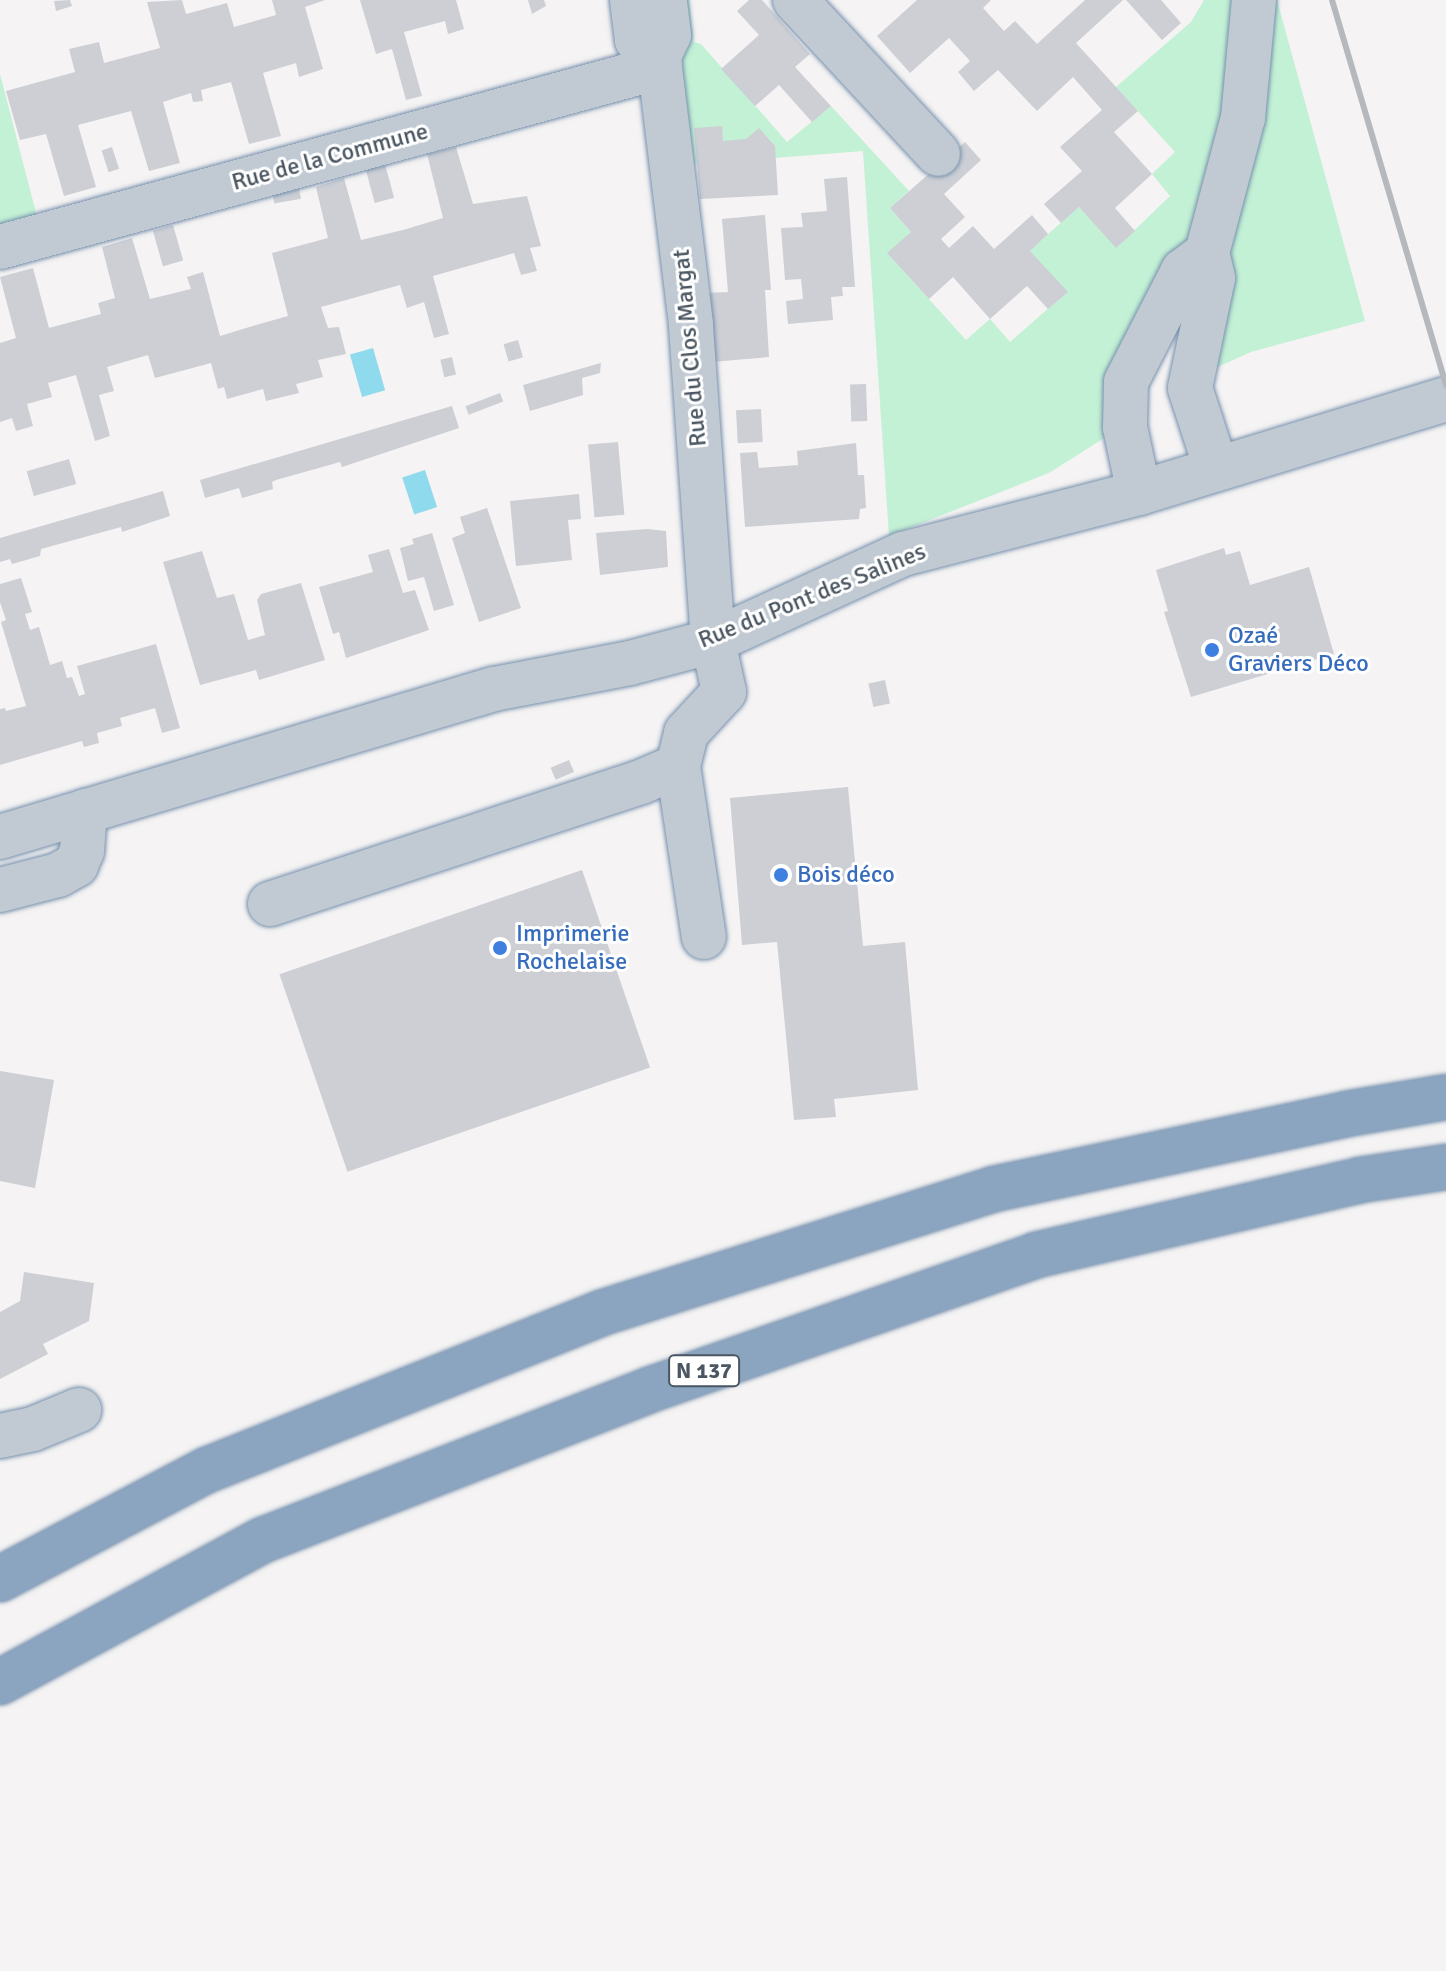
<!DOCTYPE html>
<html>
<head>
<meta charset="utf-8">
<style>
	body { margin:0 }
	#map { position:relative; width:1446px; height:1971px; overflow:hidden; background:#f5f3f3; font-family:Signika,sans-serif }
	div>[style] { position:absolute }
	.green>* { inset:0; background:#c3f1d5 }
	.water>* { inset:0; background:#90daee; transform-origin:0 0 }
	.building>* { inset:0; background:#cdcfd5; transform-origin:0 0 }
	.roads { filter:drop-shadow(0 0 2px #7690ad) drop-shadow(0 0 2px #7690ad) }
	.minor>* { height:44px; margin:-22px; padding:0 22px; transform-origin:22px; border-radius:22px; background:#c1cad2 }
	.highway>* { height:44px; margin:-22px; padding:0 22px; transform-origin:22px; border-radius:22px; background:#8ba5c1 }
	.rail>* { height:6px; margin:-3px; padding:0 3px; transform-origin:3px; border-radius:3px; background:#b5b8bd }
	.dots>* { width:22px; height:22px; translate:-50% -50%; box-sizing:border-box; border:4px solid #fff; border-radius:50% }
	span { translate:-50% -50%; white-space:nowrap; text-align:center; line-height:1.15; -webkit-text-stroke:6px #fff; paint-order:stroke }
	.shield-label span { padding:2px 6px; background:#fff; border:2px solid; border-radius:6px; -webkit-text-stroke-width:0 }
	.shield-label { font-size:22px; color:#4a5661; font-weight:700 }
	.street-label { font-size:24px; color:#4a5661 }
	.shop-label { font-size:24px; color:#366cbe }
	.left { translate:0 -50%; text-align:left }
</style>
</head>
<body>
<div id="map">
	<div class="green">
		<div style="clip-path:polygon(632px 0,689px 0,694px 42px,701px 44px,787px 142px,831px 106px,909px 191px,890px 208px,911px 232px,888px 254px,966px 340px,990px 319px,1010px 342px,1067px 292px,1030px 251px,1048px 234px,1079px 207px,1117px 247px,1170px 196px,1152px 174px,1175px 152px,1116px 87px,1191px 22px,1204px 0,1277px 0,1365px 321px,1251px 352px,1204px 373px,1208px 254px,1112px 433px,1049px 473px,889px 536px,863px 151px,775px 158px,774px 149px,672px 168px)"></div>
		<div style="clip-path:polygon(0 74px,42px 236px,0 247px)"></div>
	</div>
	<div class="water">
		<div style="left:373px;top:348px;width:44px;height:24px;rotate:74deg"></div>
		<div style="left:425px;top:470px;width:39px;height:24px;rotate:72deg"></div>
	</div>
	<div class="building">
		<div style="clip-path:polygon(70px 0,72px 6px,56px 11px,54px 1px)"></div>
		<div style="clip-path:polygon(182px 0,186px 14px,227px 3px,234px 27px,276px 15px,272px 0,325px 0,305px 7px,323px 69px,299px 77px,296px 63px,263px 73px,281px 136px,249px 144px,231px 82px,201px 90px,203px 101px,193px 102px,191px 93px,163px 102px,180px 163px,149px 171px,131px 111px,78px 125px,96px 187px,64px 196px,46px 134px,20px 140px,6px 91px,75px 72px,69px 49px,99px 42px,104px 63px,160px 48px,147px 2px)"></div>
		<div style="clip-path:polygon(360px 0,456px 0,464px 29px,448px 34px,445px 21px,404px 32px,422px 96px,406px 100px,392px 49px,376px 54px)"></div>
		<div style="clip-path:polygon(528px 0,544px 0,546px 6px,532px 14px)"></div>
		<div style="clip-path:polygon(749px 0,762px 0,810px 54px,795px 67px,831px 106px,812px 122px,779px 85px,755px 106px,721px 69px,759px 35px,737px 11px)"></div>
		<div style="clip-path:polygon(917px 0,991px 0,983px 8px,1004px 31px,1015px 21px,1037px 44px,1085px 0,1123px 0,1076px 43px,1138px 111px,1114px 132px,1152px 174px,1115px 208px,1135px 231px,1116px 248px,1079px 207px,1061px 223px,1044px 204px,1082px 171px,1060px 147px,1102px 110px,1073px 77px,1037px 111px,998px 70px,974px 91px,958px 72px,970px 61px,949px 38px,910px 73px,877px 36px)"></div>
		<div style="clip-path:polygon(1126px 0,1161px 0,1181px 23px,1162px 40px)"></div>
		<div style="clip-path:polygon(722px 126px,723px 141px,746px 139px,759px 128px,775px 146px,778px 195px,700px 199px,694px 128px)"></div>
		<div style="clip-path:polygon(965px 142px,981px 160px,944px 194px,965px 217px,941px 239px,949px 248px,973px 226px,994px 249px,1032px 215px,1048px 234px,1030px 251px,1068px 292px,1048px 309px,1027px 286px,990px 319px,953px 277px,929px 299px,887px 253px,911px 232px,890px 208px)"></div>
		<div style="left:112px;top:147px;width:23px;height:11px;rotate:72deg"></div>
		<div style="clip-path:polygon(456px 147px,473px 204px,527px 196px,541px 246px,530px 248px,537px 271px,521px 275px,514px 253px,433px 276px,449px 334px,434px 338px,424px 302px,407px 308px,400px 285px,321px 307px,328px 328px,339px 327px,346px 354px,318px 360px,323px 377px,296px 384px,299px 393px,266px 401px,263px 389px,227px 399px,224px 387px,218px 389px,211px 363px,155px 378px,148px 355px,107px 367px,114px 391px,99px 395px,110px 436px,95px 441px,76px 375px,48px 383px,52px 397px,27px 404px,33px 426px,16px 431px,12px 418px,0 422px,0 343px,16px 338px,0 277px,33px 268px,49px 328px,101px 314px,98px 303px,115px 298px,102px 247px,132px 238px,150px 299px,191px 289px,187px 277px,203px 272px,220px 336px,256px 325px,288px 316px,272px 253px,328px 238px,316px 187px,344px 178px,361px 240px,403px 230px,443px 218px,427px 154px)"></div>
		<div style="left:385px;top:164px;width:35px;height:20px;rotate:75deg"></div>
		<div style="clip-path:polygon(847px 177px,855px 287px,842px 287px,843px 296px,831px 297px,833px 320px,788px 324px,786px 301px,803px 299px,801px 279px,785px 280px,781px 228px,803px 227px,801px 213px,827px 211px,824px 179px)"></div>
		<div style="left:299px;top:188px;width:11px;height:27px;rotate:80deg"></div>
		<div style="clip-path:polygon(765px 215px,771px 290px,765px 290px,769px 357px,712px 362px,707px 293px,728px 292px,722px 219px)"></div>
		<div style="left:173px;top:225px;width:37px;height:21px;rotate:74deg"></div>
		<div style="left:518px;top:340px;width:18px;height:15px;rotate:74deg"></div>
		<div style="left:452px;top:357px;width:18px;height:12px;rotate:77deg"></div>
		<div style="clip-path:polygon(601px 363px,600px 373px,582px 378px,583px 395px,530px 411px,523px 385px)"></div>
		<div style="left:866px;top:384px;width:37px;height:16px;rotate:88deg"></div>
		<div style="left:500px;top:393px;width:9px;height:37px;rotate:69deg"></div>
		<div style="clip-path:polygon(452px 406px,459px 428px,342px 467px,340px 462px,276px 480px,272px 482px,273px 489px,242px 498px,239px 488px,205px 498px,200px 480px)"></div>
		<div style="left:761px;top:409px;width:33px;height:25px;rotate:87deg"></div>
		<div style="left:618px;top:442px;width:73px;height:30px;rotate:85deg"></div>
		<div style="clip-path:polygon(856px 443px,858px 475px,864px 475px,866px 508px,860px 509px,859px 519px,745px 527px,740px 453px,757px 452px,759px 468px,798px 465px,797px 451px)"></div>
		<div style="left:69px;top:459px;width:26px;height:44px;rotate:74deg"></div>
		<div style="clip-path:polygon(163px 491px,170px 516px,122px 532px,121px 527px,41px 549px,40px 556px,12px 564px,10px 559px,0 562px,0 538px)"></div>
		<div style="clip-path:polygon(579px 494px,581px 519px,568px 520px,572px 560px,516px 566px,510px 501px)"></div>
		<div style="clip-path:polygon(487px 508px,521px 608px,479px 622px,452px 538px,465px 533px,460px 517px)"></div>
		<div style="clip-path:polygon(647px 529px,666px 531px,668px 567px,600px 575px,596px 533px)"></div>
		<div style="clip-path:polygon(432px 533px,454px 605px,434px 611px,424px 577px,408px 581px,400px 548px,414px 544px,412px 539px)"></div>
		<div style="clip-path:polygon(1224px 548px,1226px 555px,1240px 551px,1250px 585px,1309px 567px,1334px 654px,1191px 697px,1164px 612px,1168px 611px,1156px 570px)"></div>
		<div style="clip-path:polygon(389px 549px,403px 593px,415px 590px,429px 630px,346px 658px,339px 632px,333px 634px,319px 587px,373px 572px,368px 555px)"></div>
		<div style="clip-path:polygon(202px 551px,217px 598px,234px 594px,248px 640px,265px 635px,257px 600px,261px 594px,301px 583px,325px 660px,259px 680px,256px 670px,200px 685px,163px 562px)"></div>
		<div style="clip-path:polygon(21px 578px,32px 612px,25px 614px,30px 630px,39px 627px,50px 665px,62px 661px,67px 678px,72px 677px,79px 696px,85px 694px,77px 666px,156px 644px,180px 728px,162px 733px,155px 708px,120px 718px,122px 726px,97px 733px,99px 743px,84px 747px,82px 741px,0 765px,0 709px,5px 708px,6px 711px,26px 706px,1px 622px,6px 620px,0 602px,0 584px)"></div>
		<div style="left:885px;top:680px;width:24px;height:17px;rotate:78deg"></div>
		<div style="left:569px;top:760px;width:13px;height:20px;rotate:67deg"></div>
		<div style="clip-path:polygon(848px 787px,863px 946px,905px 942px,918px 1090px,834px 1099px,836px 1117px,794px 1120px,777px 942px,742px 945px,730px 798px)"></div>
		<div style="left:582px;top:870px;width:209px;height:320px;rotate:71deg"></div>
		<div style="clip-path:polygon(0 1071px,54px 1080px,35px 1188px,0 1181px)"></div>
		<div style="clip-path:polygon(24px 1272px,94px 1283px,89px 1321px,43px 1344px,48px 1354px,0 1379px,0 1312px,20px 1301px)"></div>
	</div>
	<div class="roads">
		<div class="minor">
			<div style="left:632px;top:0;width:40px;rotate:82.9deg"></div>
			<div style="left:637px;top:40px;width:27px;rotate:36deg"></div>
			<div style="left:795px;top:0;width:210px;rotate:47.1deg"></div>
			<div style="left:0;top:247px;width:684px;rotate:-15.26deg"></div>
			<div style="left:1216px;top:468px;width:84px;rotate:-108deg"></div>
			<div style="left:1190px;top:388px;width:112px;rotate:-78.2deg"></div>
			<div style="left:1213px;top:278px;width:26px;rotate:-103deg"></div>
			<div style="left:1207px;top:253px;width:140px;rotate:-75.1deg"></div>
			<div style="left:1243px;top:118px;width:119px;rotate:-84.7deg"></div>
			<div style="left:1139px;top:493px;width:67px;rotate:-102deg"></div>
			<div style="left:1125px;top:427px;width:45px;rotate:-88.7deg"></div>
			<div style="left:1126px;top:382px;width:125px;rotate:-62.8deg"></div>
			<div style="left:1183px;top:271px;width:30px;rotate:-37deg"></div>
			<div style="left:678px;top:766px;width:173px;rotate:81.4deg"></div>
			<div style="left:0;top:837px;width:516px;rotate:-16.68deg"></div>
			<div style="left:494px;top:689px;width:138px;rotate:-10.8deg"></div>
			<div style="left:630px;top:663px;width:86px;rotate:-14.8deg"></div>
			<div style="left:713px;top:641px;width:209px;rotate:-24.6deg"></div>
			<div style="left:903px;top:554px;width:244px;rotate:-14.5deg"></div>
			<div style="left:1139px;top:493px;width:321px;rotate:-17deg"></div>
			<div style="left:0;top:890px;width:60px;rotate:-14.5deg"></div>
			<div style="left:58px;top:875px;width:21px;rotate:-29deg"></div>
			<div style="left:76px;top:865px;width:15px;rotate:-67deg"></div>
			<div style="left:82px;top:851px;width:40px;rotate:-85.7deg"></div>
			<div style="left:270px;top:904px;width:391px;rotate:-18.2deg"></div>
			<div style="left:641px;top:782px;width:40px;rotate:-23.4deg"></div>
			<div style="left:678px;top:766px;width:34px;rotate:-76deg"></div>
			<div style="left:686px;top:733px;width:56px;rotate:-47.2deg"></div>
			<div style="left:724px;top:692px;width:52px;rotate:-102.2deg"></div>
			<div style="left:713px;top:641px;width:318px;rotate:-94deg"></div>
			<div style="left:691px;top:324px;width:259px;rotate:-96.9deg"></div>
			<div style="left:660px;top:67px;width:11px;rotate:-95deg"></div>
			<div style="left:659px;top:56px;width:23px;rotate:-65deg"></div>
			<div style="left:669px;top:35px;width:35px;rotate:-97deg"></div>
			<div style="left:0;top:1436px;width:34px;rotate:-12deg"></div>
			<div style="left:33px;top:1429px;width:50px;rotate:-22.4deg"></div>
		</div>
		<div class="highway">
			<div style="left:0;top:1579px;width:234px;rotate:-27.8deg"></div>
			<div style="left:207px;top:1470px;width:424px;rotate:-21.7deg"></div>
			<div style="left:601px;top:1313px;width:412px;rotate:-17.5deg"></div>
			<div style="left:994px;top:1189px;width:360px;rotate:-12deg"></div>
			<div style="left:1346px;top:1114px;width:101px;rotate:-9.6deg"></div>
			<div style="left:0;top:1682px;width:299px;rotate:-28.4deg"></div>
			<div style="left:263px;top:1540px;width:414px;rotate:-21.2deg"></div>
			<div style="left:649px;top:1390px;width:410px;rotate:-19.2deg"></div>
			<div style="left:1036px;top:1255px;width:333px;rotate:-13deg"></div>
			<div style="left:1360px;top:1180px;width:87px;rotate:-8.6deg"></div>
		</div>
	</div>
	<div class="rail">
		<div style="left:1332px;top:0;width:402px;rotate:73.5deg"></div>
	</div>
	<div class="dots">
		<div style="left:1212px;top:650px;background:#3f7fe0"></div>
		<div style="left:781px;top:875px;background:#3f7fe0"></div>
		<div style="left:500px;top:948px;background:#3f7fe0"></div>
	</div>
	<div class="shield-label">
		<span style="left:704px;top:1371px">N 137</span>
	</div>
	<div class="street-label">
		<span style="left:330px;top:157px;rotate:-15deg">Rue de la Commune</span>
		<span style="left:690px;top:348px;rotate:-95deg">Rue du Clos Margat</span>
		<span style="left:812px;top:596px;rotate:-22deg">Rue du Pont des Salines</span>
	</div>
	<div class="shop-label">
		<span class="left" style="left:1228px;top:650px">Ozaé<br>Graviers Déco</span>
		<span class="left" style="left:797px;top:875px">Bois déco</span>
		<span class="left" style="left:516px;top:948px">Imprimerie<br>Rochelaise</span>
	</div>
</div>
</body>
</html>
